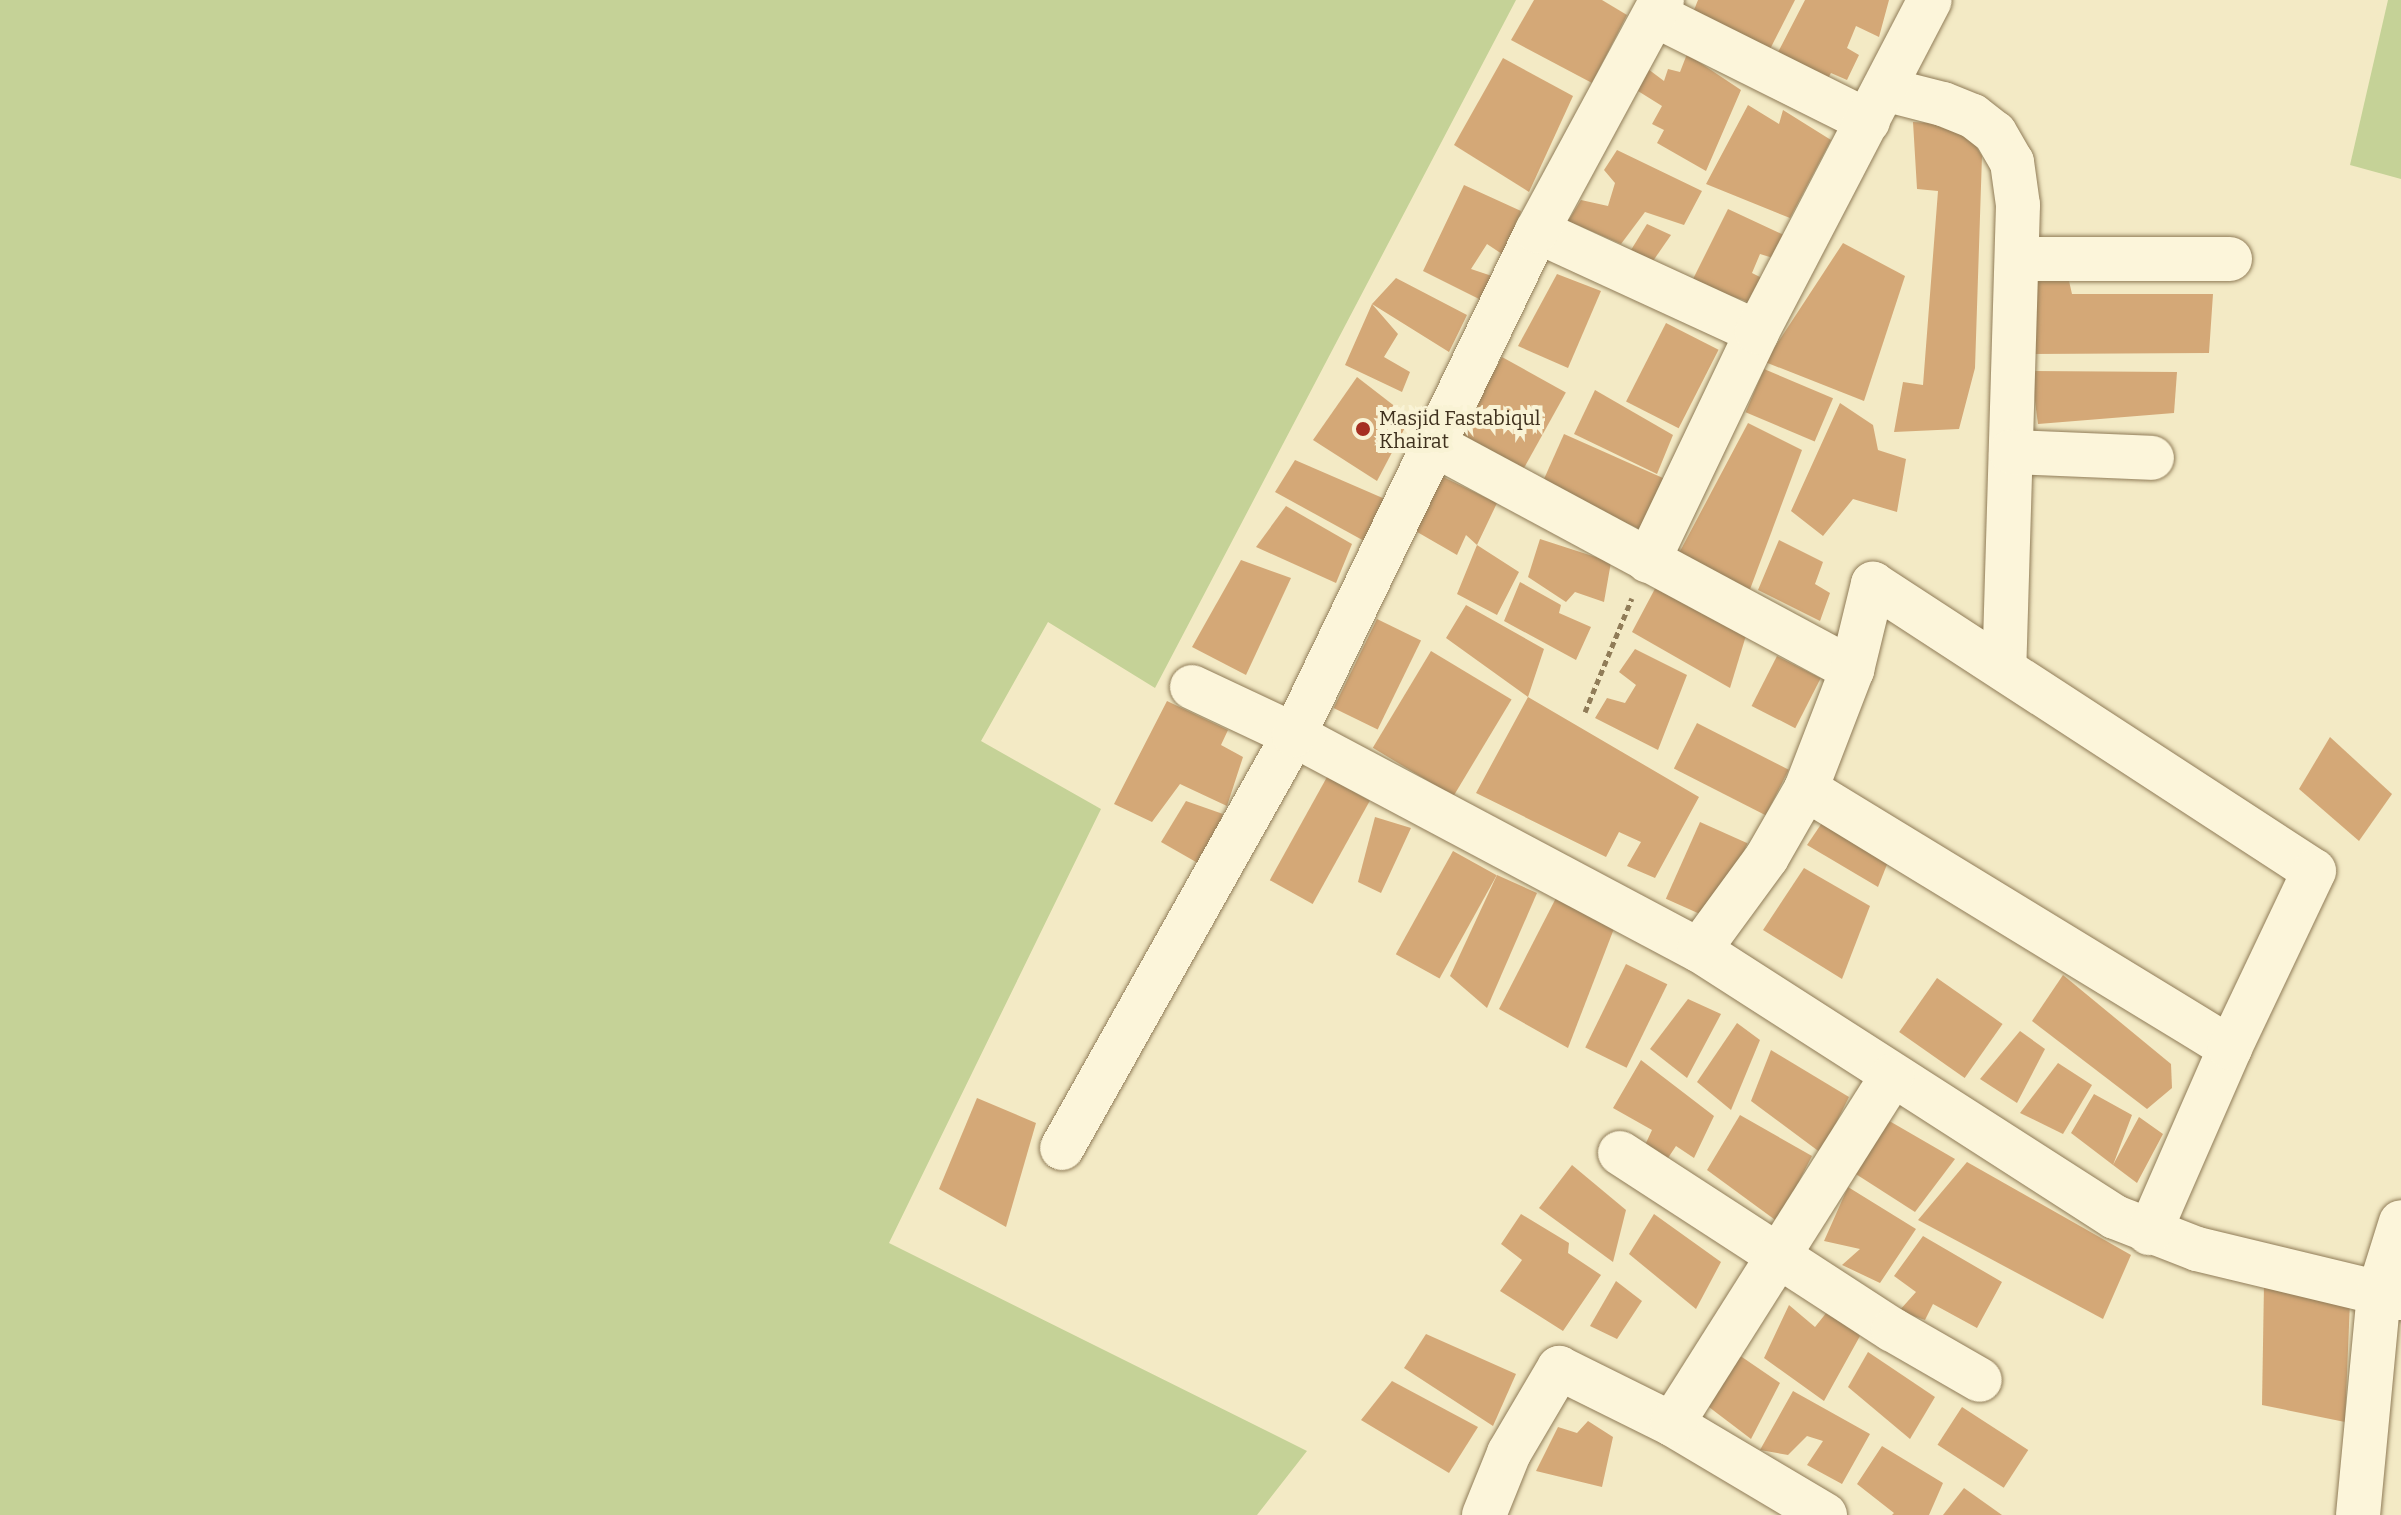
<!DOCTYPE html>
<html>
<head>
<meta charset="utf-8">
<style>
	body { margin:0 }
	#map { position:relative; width:2401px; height:1515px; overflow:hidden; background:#f3eac5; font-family:Bitter,serif }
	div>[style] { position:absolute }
	.green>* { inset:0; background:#c5d297 }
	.building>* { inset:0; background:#d4a877; transform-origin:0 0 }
	.path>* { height:5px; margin-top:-2.5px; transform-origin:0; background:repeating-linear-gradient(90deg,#907c58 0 6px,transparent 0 10px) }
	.roads { filter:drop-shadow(0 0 2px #907c58) drop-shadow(0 0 2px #907c58) }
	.minor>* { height:44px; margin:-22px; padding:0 22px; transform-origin:22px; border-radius:22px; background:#fcf5da }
	.dots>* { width:22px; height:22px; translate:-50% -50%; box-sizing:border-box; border:4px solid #f9f3d5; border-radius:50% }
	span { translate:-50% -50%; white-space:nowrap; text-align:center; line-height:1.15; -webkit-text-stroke:8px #f9f3d5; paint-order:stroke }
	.poi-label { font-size:20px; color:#3f311e }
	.left { translate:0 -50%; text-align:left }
</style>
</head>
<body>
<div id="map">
	<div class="green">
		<div style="clip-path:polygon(0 0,1516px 0,1155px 688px,1048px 622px,981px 741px,1101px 809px,889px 1243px,1307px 1451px,1257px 1515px,0 1515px)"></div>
		<div style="clip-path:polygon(2388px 0,2401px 0,2401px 179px,2350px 165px)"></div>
	</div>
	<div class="building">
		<div style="clip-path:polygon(1534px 0,1602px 0,1627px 15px,1592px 83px,1511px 40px)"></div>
		<div style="clip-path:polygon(1698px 0,1795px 0,1766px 57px,1694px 10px)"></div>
		<div style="clip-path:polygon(1805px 0,1889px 0,1879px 37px,1856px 26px,1847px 48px,1859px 55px,1847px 80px,1831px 73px,1824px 85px,1774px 60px)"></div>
		<div style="clip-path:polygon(1687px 54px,1741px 90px,1706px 171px,1657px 143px,1664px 130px,1652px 124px,1662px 106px,1638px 91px,1648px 69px,1664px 81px,1668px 69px,1680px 72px)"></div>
		<div style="clip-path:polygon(1503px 58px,1573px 96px,1529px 192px,1454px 145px)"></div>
		<div style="clip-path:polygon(1748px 105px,1779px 124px,1783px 110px,1831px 140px,1790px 218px,1706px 184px)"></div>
		<div style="clip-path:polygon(1913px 122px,1963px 125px,1982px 156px,1975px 368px,1959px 429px,1894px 432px,1903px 382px,1923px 385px,1938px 191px,1917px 189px)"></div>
		<div style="clip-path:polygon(1617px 150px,1702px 191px,1684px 225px,1645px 212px,1621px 244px,1568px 221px,1581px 200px,1608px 206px,1615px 183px,1604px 170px)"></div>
		<div style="clip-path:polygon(1464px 185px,1521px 211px,1508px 258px,1487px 244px,1471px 269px,1492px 276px,1481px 300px,1423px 271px)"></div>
		<div style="clip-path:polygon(1728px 209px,1786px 236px,1773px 258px,1760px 254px,1752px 273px,1764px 279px,1752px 303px,1691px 283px)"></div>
		<div style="clip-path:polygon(1647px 224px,1671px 235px,1653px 261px,1631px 250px)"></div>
		<div style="clip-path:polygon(1843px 243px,1905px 276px,1864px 401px,1765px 362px)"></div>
		<div style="clip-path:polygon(2064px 259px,2072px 294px,2213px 294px,2209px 353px,2022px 354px,2030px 263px)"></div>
		<div style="clip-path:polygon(1557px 274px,1601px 291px,1568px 368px,1518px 346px)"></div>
		<div style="clip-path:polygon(1396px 278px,1467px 315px,1449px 352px,1372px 304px,1398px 334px,1384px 357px,1410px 372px,1402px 392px,1345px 365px,1372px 304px)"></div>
		<div style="left:1666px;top:323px;width:59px;height:88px;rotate:27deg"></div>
		<div style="left:1502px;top:357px;width:73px;height:90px;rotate:29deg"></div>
		<div style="left:1764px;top:369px;width:75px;height:47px;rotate:23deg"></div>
		<div style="clip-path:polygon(2031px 371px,2177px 372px,2174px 413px,2038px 424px)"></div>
		<div style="clip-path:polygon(1357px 377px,1410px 418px,1377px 481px,1313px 440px)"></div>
		<div style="clip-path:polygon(1595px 390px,1673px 435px,1657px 474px,1574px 434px)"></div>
		<div style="clip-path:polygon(1840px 403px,1873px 425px,1878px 450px,1906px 459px,1897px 512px,1853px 499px,1823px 536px,1791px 511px)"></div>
		<div style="clip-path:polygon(1748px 423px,1802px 450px,1749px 592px,1678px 555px)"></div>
		<div style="left:1564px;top:434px;width:112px;height:56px;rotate:24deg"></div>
		<div style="clip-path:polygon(1295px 460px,1385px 499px,1366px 542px,1275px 492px)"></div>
		<div style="clip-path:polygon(1437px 474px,1497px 503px,1477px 545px,1519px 572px,1497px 615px,1457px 594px,1477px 545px,1466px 535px,1457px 555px,1412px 529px)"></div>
		<div style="clip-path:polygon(1286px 506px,1352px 544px,1336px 583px,1256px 547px)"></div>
		<div style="clip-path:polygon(1540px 539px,1611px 562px,1604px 602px,1575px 592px,1566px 602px,1528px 577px)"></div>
		<div style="clip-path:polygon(1779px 540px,1823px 562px,1815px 584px,1830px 593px,1820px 621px,1758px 590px)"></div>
		<div style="clip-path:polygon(1241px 560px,1291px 578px,1246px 675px,1192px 647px)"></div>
		<div style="clip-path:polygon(1520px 582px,1561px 605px,1559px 613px,1591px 627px,1576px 660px,1504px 621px)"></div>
		<div style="clip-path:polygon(1658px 583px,1748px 629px,1730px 688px,1632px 632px)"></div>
		<div style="clip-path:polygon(1466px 605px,1544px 649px,1528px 697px,1699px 797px,1655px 878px,1627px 866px,1641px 842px,1619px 832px,1606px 857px,1476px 793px,1528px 697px,1446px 638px)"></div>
		<div style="left:1377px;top:619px;width:49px;height:99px;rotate:26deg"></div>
		<div style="clip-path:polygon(1635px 649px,1687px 675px,1658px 750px,1595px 718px,1607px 698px,1625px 703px,1636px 685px,1619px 672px)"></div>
		<div style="left:1431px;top:651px;width:94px;height:113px;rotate:31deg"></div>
		<div style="left:1777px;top:656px;width:49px;height:56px;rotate:27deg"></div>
		<div style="clip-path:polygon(1167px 701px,1228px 730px,1221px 745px,1243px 757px,1227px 806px,1180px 784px,1152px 822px,1114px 804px)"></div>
		<div style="left:1697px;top:723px;width:103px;height:51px;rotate:27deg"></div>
		<div style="clip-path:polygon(2330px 737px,2392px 794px,2359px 841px,2299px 789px)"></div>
		<div style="left:1327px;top:777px;width:49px;height:118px;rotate:29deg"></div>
		<div style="clip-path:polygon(1186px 801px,1223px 814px,1203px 866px,1161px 842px)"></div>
		<div style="clip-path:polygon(1830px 811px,1898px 837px,1878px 887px,1807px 845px)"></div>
		<div style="clip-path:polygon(1375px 817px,1411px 828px,1381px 893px,1358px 882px)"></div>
		<div style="left:1700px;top:822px;width:52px;height:84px;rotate:24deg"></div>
		<div style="left:1453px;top:851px;width:50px;height:118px;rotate:29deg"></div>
		<div style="clip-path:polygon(1804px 868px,1870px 906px,1842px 979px,1763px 930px)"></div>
		<div style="clip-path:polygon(1497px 875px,1537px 893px,1487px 1008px,1450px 976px)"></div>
		<div style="clip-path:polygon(1556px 898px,1615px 926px,1568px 1048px,1499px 1009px)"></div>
		<div style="left:1626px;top:964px;width:46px;height:93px;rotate:26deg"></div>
		<div style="clip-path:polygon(2063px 975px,2171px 1064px,2172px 1088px,2147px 1109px,2032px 1021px)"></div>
		<div style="left:1937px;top:978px;width:80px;height:66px;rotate:35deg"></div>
		<div style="clip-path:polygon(1688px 999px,1721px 1014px,1687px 1078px,1650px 1049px)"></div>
		<div style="clip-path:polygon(1737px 1023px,1760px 1040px,1731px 1110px,1697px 1082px)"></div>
		<div style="clip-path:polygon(2020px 1031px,2045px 1049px,2017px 1103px,1980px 1079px)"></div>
		<div style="clip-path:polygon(1771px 1050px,1849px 1097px,1821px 1153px,1751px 1101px)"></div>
		<div style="clip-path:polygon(1641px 1060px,1714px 1116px,1694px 1158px,1676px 1146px,1664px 1164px,1640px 1156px,1652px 1130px,1613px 1108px)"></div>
		<div style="clip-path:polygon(2058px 1063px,2092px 1085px,2063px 1134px,2020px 1113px)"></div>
		<div style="clip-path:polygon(2094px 1094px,2132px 1115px,2113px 1165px,2139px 1117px,2163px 1134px,2137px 1183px,2113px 1165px,2071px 1133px)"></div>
		<div style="clip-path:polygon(977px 1098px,1036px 1123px,1006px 1227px,939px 1189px)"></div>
		<div style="clip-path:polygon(1740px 1115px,1812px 1156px,1778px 1222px,1707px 1170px)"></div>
		<div style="clip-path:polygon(1879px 1115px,1955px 1159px,1915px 1212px,1848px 1169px)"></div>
		<div style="clip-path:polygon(1967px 1162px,2131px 1255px,2103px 1319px,1918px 1220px)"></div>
		<div style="clip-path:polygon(1572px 1165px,1626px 1210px,1613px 1262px,1539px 1208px)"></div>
		<div style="clip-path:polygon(1848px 1187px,1916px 1229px,1880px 1283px,1842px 1265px,1860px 1249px,1824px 1241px)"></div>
		<div style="clip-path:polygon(1521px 1214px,1569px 1243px,1568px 1253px,1601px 1275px,1563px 1331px,1500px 1291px,1522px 1260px,1501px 1244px)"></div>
		<div style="clip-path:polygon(1654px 1214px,1721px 1262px,1696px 1309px,1629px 1254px)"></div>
		<div style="clip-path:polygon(1923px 1236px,2002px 1282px,1977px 1328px,1933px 1304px,1925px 1320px,1899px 1311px,1916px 1292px,1894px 1276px)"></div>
		<div style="clip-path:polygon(1616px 1281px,1642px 1301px,1617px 1339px,1590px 1326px)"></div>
		<div style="clip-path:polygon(2264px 1284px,2350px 1301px,2345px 1422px,2262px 1405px)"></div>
		<div style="clip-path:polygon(1789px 1305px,1815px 1327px,1831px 1307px,1860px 1336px,1824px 1401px,1764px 1358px)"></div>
		<div style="clip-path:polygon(1426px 1334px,1516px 1374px,1493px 1426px,1404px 1368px)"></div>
		<div style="clip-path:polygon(1868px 1352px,1935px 1397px,1910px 1439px,1848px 1387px)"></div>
		<div style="clip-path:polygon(1739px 1355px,1780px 1383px,1751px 1439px,1705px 1404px)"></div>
		<div style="clip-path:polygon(1392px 1381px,1478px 1427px,1449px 1473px,1361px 1420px)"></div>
		<div style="clip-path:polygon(1793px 1391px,1870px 1434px,1842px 1484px,1807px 1465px,1823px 1441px,1807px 1436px,1788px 1455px,1760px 1450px)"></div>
		<div style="left:1962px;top:1407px;width:79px;height:45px;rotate:33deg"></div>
		<div style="clip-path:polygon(1588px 1421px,1613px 1437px,1602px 1487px,1536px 1471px,1558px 1427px,1577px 1433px)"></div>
		<div style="clip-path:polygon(1882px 1446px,1943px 1483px,1929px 1515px,1892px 1515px,1894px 1513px,1857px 1484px)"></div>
		<div style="clip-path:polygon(1964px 1488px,2002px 1515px,1943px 1515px)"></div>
	</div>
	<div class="path">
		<div style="left:1585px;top:712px;width:123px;rotate:-67.6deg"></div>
	</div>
	<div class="roads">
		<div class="minor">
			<div style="left:1655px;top:15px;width:238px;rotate:26.5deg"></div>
			<div style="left:1884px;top:89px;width:61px;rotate:14.3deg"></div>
			<div style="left:1943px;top:104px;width:32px;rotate:22deg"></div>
			<div style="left:1973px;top:116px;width:28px;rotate:38deg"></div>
			<div style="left:1995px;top:133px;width:34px;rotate:60deg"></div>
			<div style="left:2012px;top:162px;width:43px;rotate:82.1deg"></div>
			<div style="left:2018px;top:205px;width:464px;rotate:91.7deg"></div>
			<div style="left:1537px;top:231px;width:242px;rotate:24.7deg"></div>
			<div style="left:2017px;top:259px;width:213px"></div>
			<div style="left:1435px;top:445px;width:474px;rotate:28.3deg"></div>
			<div style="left:2011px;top:452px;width:141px;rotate:2.4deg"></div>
			<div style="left:1648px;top:561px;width:254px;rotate:-64.5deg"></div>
			<div style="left:1757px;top:332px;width:374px;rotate:-62.5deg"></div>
			<div style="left:1192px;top:687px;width:113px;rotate:25.2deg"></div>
			<div style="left:1294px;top:735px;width:459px;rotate:28deg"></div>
			<div style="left:1699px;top:950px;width:494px;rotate:32.7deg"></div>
			<div style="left:2115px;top:1217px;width:88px;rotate:21.3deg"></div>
			<div style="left:2197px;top:1249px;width:210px;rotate:13.5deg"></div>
			<div style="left:1806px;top:789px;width:497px;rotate:31.4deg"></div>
			<div style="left:2230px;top:1048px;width:202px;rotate:113.6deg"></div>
			<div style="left:1699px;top:950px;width:115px;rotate:-53.8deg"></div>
			<div style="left:1767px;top:857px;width:78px;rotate:-60.2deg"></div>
			<div style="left:1806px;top:789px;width:128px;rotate:-68.9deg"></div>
			<div style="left:1852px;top:670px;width:89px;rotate:-76.3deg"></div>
			<div style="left:1873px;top:584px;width:526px;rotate:33.06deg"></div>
			<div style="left:2314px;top:871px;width:196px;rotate:115.4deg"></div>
			<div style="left:1062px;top:1148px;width:474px;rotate:-60.7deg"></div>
			<div style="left:1294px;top:735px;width:560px;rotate:-64.26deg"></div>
			<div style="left:1537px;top:231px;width:263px;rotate:-61.6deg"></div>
			<div style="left:1620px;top:1153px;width:325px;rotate:33deg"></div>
			<div style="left:1893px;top:1330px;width:100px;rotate:29.9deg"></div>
			<div style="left:1484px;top:1515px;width:67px;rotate:-68deg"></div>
			<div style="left:1509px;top:1453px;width:99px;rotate:-59.5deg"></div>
			<div style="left:1559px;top:1368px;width:126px;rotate:26.4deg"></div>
			<div style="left:1825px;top:1515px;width:178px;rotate:-149.3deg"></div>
			<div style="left:1672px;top:1424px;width:412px;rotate:-57.7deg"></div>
			<div style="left:2358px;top:1515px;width:224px;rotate:-84.6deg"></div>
			<div style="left:2379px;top:1292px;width:73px;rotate:-72.6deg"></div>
		</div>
	</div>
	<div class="dots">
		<div style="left:1363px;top:429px;background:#a62f22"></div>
	</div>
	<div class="poi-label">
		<span class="left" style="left:1379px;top:430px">Masjid Fastabiqul<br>Khairat</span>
	</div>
</div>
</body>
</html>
